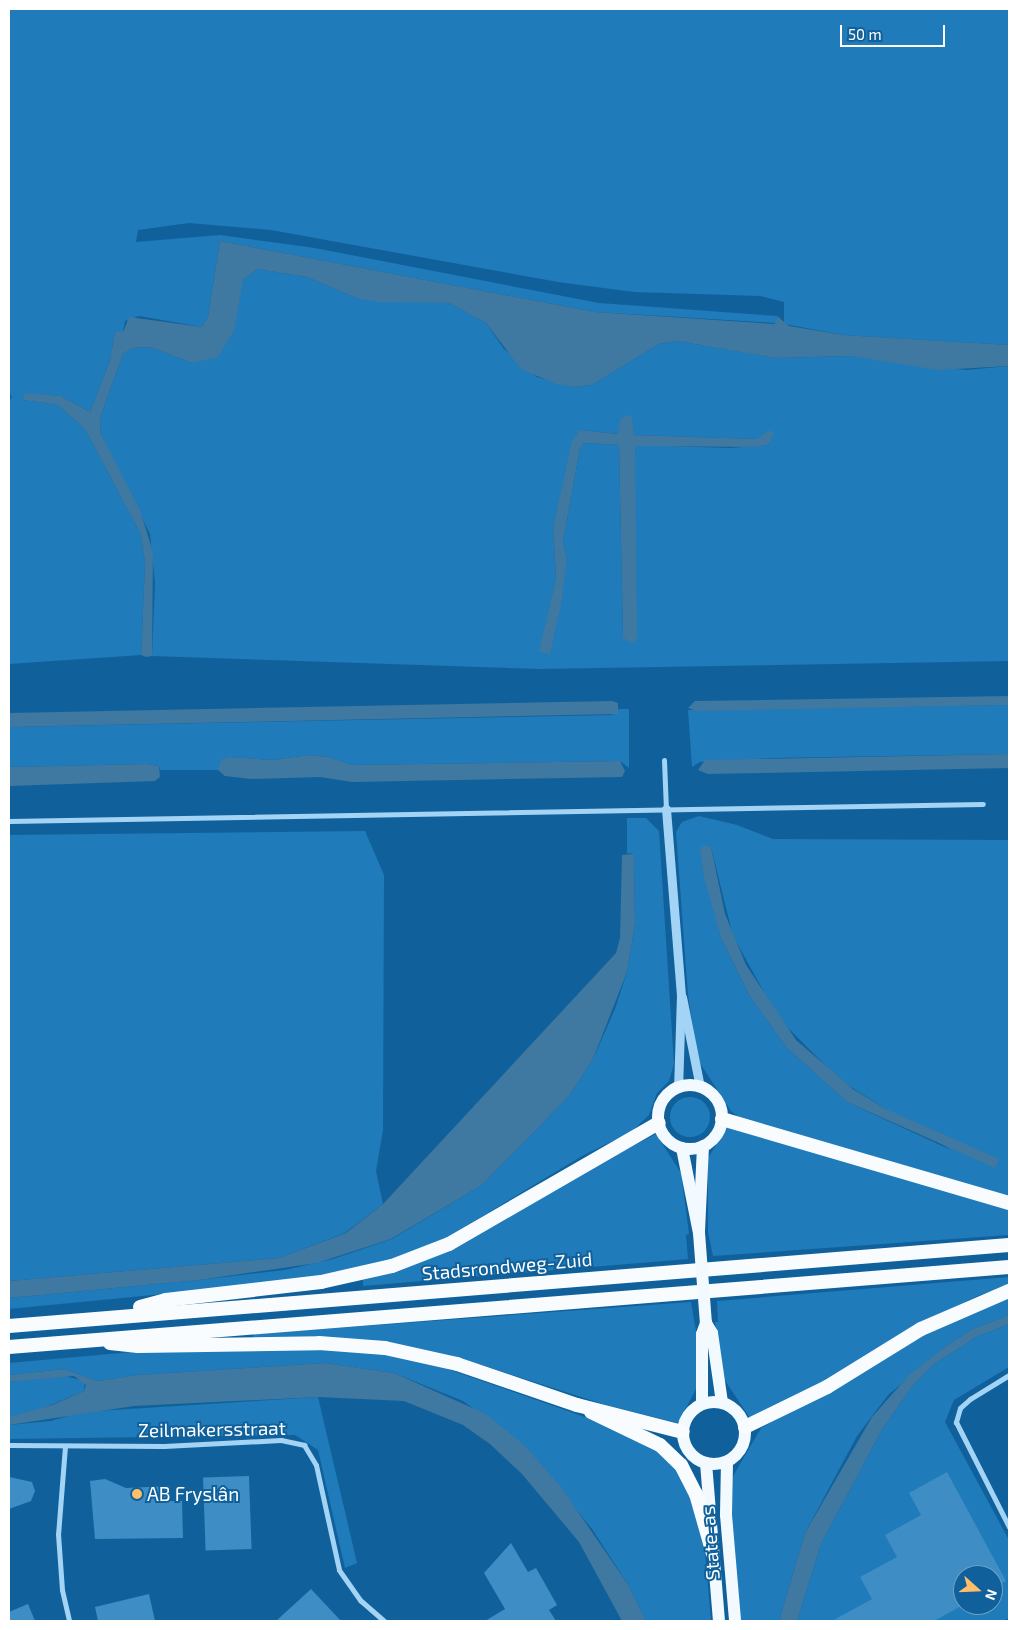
<!DOCTYPE html>
<html>
<head>
<meta charset="utf-8">
<style>
	body { margin:0 }
	#map { position:relative; width:1018px; height:1630px; overflow:hidden; background:#10619b; font-family:"Exo 2",sans-serif }
	div>[style] { position:absolute }
	.green>* { inset:0; background:#1f7bb9 }
	.round { border-radius:50% }
	.water>* { inset:0; background:#3f78a1 }
	.building>* { inset:0; background:#3e8dc5; transform-origin:0 0 }
	.minor>* { height:5px; margin:-2.5px; padding:0 2.5px; transform-origin:2.5px; border-radius:2.5px; background:#a4d4f5 }
	.tertiary>* { height:9px; margin:-4.5px; padding:0 4.5px; transform-origin:4.5px; border-radius:4.5px; background:#a4d4f5 }
	.primary>* { height:12px; margin:-6px; padding:0 6px; transform-origin:6px; border-radius:6px; background:#f2f9ff }
	.primary>.ring { margin:-6px; padding:0; box-sizing:content-box; background:none; border:12px solid #f2f9ff; border-radius:50% }
	.trunk>* { height:14px; margin:-7px; padding:0 7px; transform-origin:7px; border-radius:7px; background:#f8fcff }
	.primary-bridge>* { height:12px; margin:-6px; padding:0 6px; transform-origin:6px; border-radius:6px; background:#f2f9ff }
	.dots>* { width:14px; height:14px; translate:-50% -50%; box-sizing:border-box; border:2px solid #10619b; border-radius:50% }
	span { translate:-50% -50%; white-space:nowrap; text-align:center; line-height:1.15; -webkit-text-stroke:4px #10619b; paint-order:stroke }
	.street-label { font-size:19px; color:#fff }
	.poi-label { font-size:19px; color:#fff }
	.left { translate:0 -50%; text-align:left }
	.frame { position:absolute; inset:0; border:10px solid #fff; pointer-events:none }
	.north { position:absolute; left:953px; top:1565px; width:50px; height:50px; box-sizing:border-box; background:#10619b; border:1px solid #70a0c3; border-radius:50%; rotate:110deg; font-size:14px; font-weight:700; line-height:20px; text-align:center; color:#fff }
	.north::after { content:''; display:block; margin:auto; width:18px; height:22px; background:#ffbe68; clip-path:polygon(50% 0,100% 100%,50% 72%,0 100%) }
	.scale { position:absolute; left:840px; top:25px; width:105px; height:22px; box-sizing:border-box; border:2px solid #fff; border-top:0; padding-left:6px; font-size:15px; line-height:18px; white-space:nowrap; color:#fff; -webkit-text-stroke:4px #10619b; paint-order:stroke }
</style>
</head>
<body>
<div id="map">
	<div class="green">
		<div style="clip-path:polygon(9px 9px,1009px 9px,1009px 345px,843px 335px,784px 324px,784px 302px,760px 296px,634px 292px,558px 282px,271px 230px,189px 223px,138px 230px,136px 242px,220px 235px,315px 248px,599px 303px,777px 316px,776px 323px,595px 312px,220px 241px,208px 316px,202px 327px,139px 316px,125px 321px,123px 332px,115px 332px,110px 360px,90px 412px,61px 396px,24px 394px,24px 400px,57px 405px,85px 429px,141px 535px,145px 563px,141px 655px,9px 664px,9px 401px,12px 397px,9px 392px)"></div>
		<div style="clip-path:polygon(evenodd,257px 269px,307px 277px,356px 298px,449px 303px,486px 323px,504px 349px,537px 377px,573px 387px,592px 385px,659px 344px,677px 341px,777px 358px,850px 356px,966px 370px,1009px 366px,1009px 661px,540px 669px,152px 656px,155px 583px,150px 534px,100px 432px,101px 415px,123px 354px,133px 348px,150px 347px,192px 363px,243px 280px,257px 269px,632px 422px,634px 435px,757px 439px,773px 434px,768px 445px,730px 448px,635px 445px,623px 637px,619px 445px,584px 443px,580px 448px,563px 542px,567px 560px,550px 653px,540px 652px,556px 578px,553px 528px,580px 430px,619px 434px,632px 422px)"></div>
		<div style="clip-path:polygon(1009px 705px,1009px 754px,775px 758px,700px 762px,692px 767px,688px 710px)"></div>
		<div style="clip-path:polygon(619px 709px,629px 709px,629px 768px,620px 761px,352px 765px,329px 757px,309px 755px,273px 760px,230px 757px,218px 770px,160px 770px,159px 766px,147px 764px,9px 767px,9px 727px,612px 715px)"></div>
		<div style="clip-path:polygon(evenodd,699px 816px,737px 825px,773px 839px,1009px 840px,1009px 1197px,740px 1118px,731px 1111px,698px 1060px,688px 995px,676px 832px,682px 822px,699px 816px,711px 847px,733px 936px,779px 1019px,840px 1080px,951px 1150px,847px 1102px,786px 1047px,749px 995px,721px 938px,700px 849px,711px 847px)"></div>
		<div style="clip-path:polygon(627px 818px,646px 818px,659px 831px,674px 1064px,669px 1081px,657px 1093px,649px 1115px,631px 1132px,582px 1156px,441px 1241px,396px 1259px,309px 1280px,9px 1309px,9px 1298px,199px 1280px,285px 1270px,333px 1259px,392px 1239px,482px 1185px,569px 1096px,593px 1059px,615px 1009px,627px 972px,635px 924px,634px 854px,627px 853px)"></div>
		<div style="clip-path:polygon(365px 831px,384px 875px,383px 1130px,376px 1171px,383px 1204px,345px 1233px,279px 1258px,9px 1281px,9px 835px)"></div>
		<div class="round" style="left:670px;top:1097px;width:40px;height:40px"></div>
		<div style="clip-path:polygon(727px 1127px,1009px 1208px,1009px 1235px,713px 1256px,708px 1232px,708px 1158px)"></div>
		<div style="clip-path:polygon(656px 1134px,681px 1173px,689px 1234px,686px 1235px,688px 1259px,363px 1286px,363px 1280px,384px 1274px)"></div>
		<div style="clip-path:polygon(1009px 1277px,1009px 1286px,980px 1295px,928px 1319px,824px 1383px,750px 1418px,722px 1376px,715px 1322px,718px 1322px,717px 1301px)"></div>
		<div style="clip-path:polygon(1009px 1298px,1009px 1315px,972px 1329px,945px 1347px,888px 1395px,857px 1436px,805px 1533px,779px 1621px,740px 1621px,730px 1511px,732px 1478px,761px 1428px,926px 1332px)"></div>
		<div style="clip-path:polygon(691px 1302px,697px 1337px,696px 1389px,678px 1423px,606px 1405px,450px 1355px,411px 1347px,253px 1338px,253px 1334px)"></div>
		<div style="clip-path:polygon(evenodd,1009px 1324px,1009px 1367px,954px 1400px,945px 1422px,1009px 1540px,1009px 1618px,1003px 1621px,797px 1621px,821px 1544px,883px 1428px,912px 1387px,933px 1365px,976px 1337px,1009px 1324px,963px 1575px,993px 1575px,993px 1605px,963px 1605px,963px 1575px)"></div>
		<div style="clip-path:polygon(229px 1348px,354px 1350px,422px 1360px,599px 1422px,650px 1445px,678px 1471px,688px 1491px,705px 1552px,711px 1621px,646px 1621px,629px 1586px,592px 1529px,524px 1445px,463px 1401px,394px 1373px,325px 1363px,137px 1375px,98px 1381px,64px 1369px,9px 1375px,9px 1363px,154px 1350px)"></div>
		<div style="clip-path:polygon(64px 1376px,85px 1381px,84px 1391px,34px 1412px,9px 1417px,9px 1382px)"></div>
		<div style="clip-path:polygon(318px 1397px,357px 1563px,345px 1568px,318px 1450px,295px 1435px,9px 1439px,9px 1425px,51px 1421px,81px 1412px)"></div>
	</div>
	<div class="water">
		<div style="clip-path:polygon(220px 241px,595px 312px,775px 324px,777px 316px,789px 326px,843px 335px,1009px 345px,1009px 366px,938px 370px,850px 356px,776px 358px,677px 341px,659px 344px,592px 385px,573px 387px,556px 384px,521px 369px,486px 323px,449px 303px,378px 302px,356px 298px,307px 277px,257px 269px,243px 280px,234px 331px,218px 357px,192px 363px,150px 347px,133px 348px,123px 354px,101px 415px,100px 432px,140px 510px,153px 552px,152px 656px,146px 657px,141px 655px,145px 563px,141px 535px,85px 429px,57px 405px,24px 400px,24px 393px,61px 396px,90px 412px,110px 360px,115px 332px,123px 332px,129px 317px,202px 327px,208px 316px)"></div>
		<div style="clip-path:polygon(627px 414px,632px 418px,634px 435px,757px 439px,770px 430px,774px 434px,768px 445px,754px 447px,635px 446px,637px 639px,631px 644px,623px 637px,619px 445px,584px 443px,580px 448px,563px 542px,567px 560px,561px 605px,550px 654px,539px 652px,556px 578px,553px 528px,572px 441px,580px 430px,618px 434px,620px 420px)"></div>
		<div style="clip-path:polygon(1009px 696px,1009px 705px,697px 711px,688px 708px,695px 701px)"></div>
		<div style="clip-path:polygon(612px 701px,618px 703px,618px 714px,9px 727px,9px 713px)"></div>
		<div style="clip-path:polygon(1009px 754px,1009px 768px,708px 774px,698px 770px,705px 760px)"></div>
		<div style="clip-path:polygon(309px 755px,329px 757px,352px 765px,620px 761px,625px 771px,622px 777px,352px 782px,320px 777px,251px 779px,225px 776px,218px 770px,221px 760px,230px 757px,273px 760px)"></div>
		<div style="clip-path:polygon(147px 764px,159px 766px,160px 777px,155px 781px,9px 786px,9px 767px)"></div>
		<div style="clip-path:polygon(704px 845px,711px 847px,725px 914px,746px 965px,796px 1040px,853px 1089px,886px 1109px,999px 1159px,995px 1168px,847px 1102px,786px 1047px,749px 995px,721px 938px,704px 877px,700px 849px)"></div>
		<div style="clip-path:polygon(634px 854px,635px 924px,627px 972px,593px 1059px,569px 1096px,482px 1185px,391px 1239px,317px 1263px,199px 1280px,9px 1298px,9px 1281px,279px 1258px,346px 1233px,383px 1204px,616px 953px,620px 938px,622px 855px)"></div>
		<div style="clip-path:polygon(1009px 1315px,1009px 1324px,976px 1337px,933px 1365px,912px 1387px,883px 1428px,821px 1544px,797px 1621px,779px 1621px,805px 1533px,872px 1417px,910px 1374px,945px 1347px,972px 1329px)"></div>
		<div style="clip-path:polygon(325px 1363px,394px 1373px,486px 1414px,524px 1445px,561px 1487px,629px 1586px,646px 1621px,622px 1621px,579px 1542px,522px 1474px,490px 1444px,463px 1425px,404px 1401px,318px 1397px,134px 1406px,9px 1425px,9px 1417px,52px 1405px,84px 1391px,86px 1385px,74px 1376px,9px 1382px,9px 1375px,64px 1369px,98px 1381px,137px 1375px)"></div>
	</div>
	<div class="building">
		<div style="clip-path:polygon(947px 1472px,1006px 1581px,993px 1589px,993px 1575px,963px 1575px,963px 1605px,934px 1621px,832px 1621px,872px 1599px,860px 1577px,897px 1557px,885px 1535px,921px 1515px,909px 1493px)"></div>
		<div style="left:249px;top:1476px;width:73px;height:46px;rotate:88deg"></div>
		<div style="clip-path:polygon(9px 1477px,32px 1482px,35px 1491px,31px 1501px,9px 1509px)"></div>
		<div style="clip-path:polygon(105px 1479px,126px 1488px,170px 1486px,170px 1501px,182px 1501px,183px 1538px,95px 1539px,90px 1481px)"></div>
		<div style="clip-path:polygon(511px 1543px,528px 1572px,536px 1568px,557px 1605px,549px 1610px,556px 1621px,485px 1621px,505px 1609px,484px 1573px)"></div>
		<div style="clip-path:polygon(311px 1589px,341px 1621px,276px 1621px)"></div>
		<div style="clip-path:polygon(149px 1594px,155px 1621px,98px 1621px,95px 1607px)"></div>
		<div style="clip-path:polygon(28px 1604px,35px 1621px,9px 1621px,9px 1612px)"></div>
	</div>
	<div class="minor">
		<div style="left:664px;top:760px;width:49px;rotate:87.7deg"></div>
		<div style="left:9px;top:821px;width:974px;rotate:-1deg"></div>
		<div style="left:1009px;top:1375px;width:46px;rotate:148.4deg"></div>
		<div style="left:970px;top:1399px;width:13px;rotate:138deg"></div>
		<div style="left:960px;top:1408px;width:15px;rotate:106deg"></div>
		<div style="left:956px;top:1422px;width:118px;rotate:63.2deg"></div>
		<div style="left:9px;top:1445px;width:155px;rotate:0.4deg"></div>
		<div style="left:164px;top:1446px;width:117px;rotate:-2.9deg"></div>
		<div style="left:281px;top:1440px;width:24px;rotate:12deg"></div>
		<div style="left:304px;top:1445px;width:23px;rotate:59deg"></div>
		<div style="left:316px;top:1465px;width:107px;rotate:77.6deg"></div>
		<div style="left:339px;top:1570px;width:37px;rotate:55deg"></div>
		<div style="left:360px;top:1600px;width:32px;rotate:41deg"></div>
		<div style="left:65px;top:1446px;width:88px;rotate:94.5deg"></div>
		<div style="left:58px;top:1534px;width:56px;rotate:85.9deg"></div>
		<div style="left:62px;top:1590px;width:32px;rotate:77deg"></div>
	</div>
	<div class="tertiary">
		<div style="left:666px;top:809px;width:187px;rotate:85.4deg"></div>
		<div style="left:681px;top:995px;width:93px;rotate:91.8deg"></div>
		<div style="left:682px;top:997px;width:92px;rotate:78.7deg"></div>
	</div>
	<div class="primary">
		<div class="ring" style="left:658px;top:1085px;width:52px;height:52px"></div>
		<div style="left:682px;top:1148px;width:87px;rotate:78.7deg"></div>
		<div style="left:699px;top:1231px;width:85px;rotate:-87.3deg"></div>
		<div style="left:706px;top:1323px;width:12px;rotate:59deg"></div>
		<div style="left:712px;top:1333px;width:70px;rotate:81.8deg"></div>
		<div class="ring" style="left:683px;top:1402px;width:50px;height:50px"></div>
		<div style="left:702px;top:1404px;width:70px;rotate:-90deg"></div>
		<div style="left:702px;top:1334px;width:12px;rotate:-70deg"></div>
		<div style="left:727px;top:1462px;width:53px;rotate:91.1deg"></div>
		<div style="left:726px;top:1515px;width:106px;rotate:85.1deg"></div>
		<div style="left:706px;top:1463px;width:159px;rotate:85.3deg"></div>
	</div>
	<div class="trunk">
		<div style="left:722px;top:1119px;width:299px;rotate:16.3deg"></div>
		<div style="left:140px;top:1307px;width:27px;rotate:-15deg"></div>
		<div style="left:166px;top:1300px;width:156px;rotate:-6.6deg"></div>
		<div style="left:321px;top:1282px;width:73px;rotate:-12.7deg"></div>
		<div style="left:392px;top:1266px;width:61px;rotate:-21.1deg"></div>
		<div style="left:449px;top:1244px;width:242px;rotate:-30deg"></div>
		<div style="left:9px;top:1326px;width:1003px;rotate:-4.63deg"></div>
		<div style="left:110px;top:1343px;width:28px;rotate:6deg"></div>
		<div style="left:138px;top:1346px;width:181px;rotate:-0.9deg"></div>
		<div style="left:319px;top:1343px;width:66px;rotate:4.3deg"></div>
		<div style="left:385px;top:1348px;width:74px;rotate:12.5deg"></div>
		<div style="left:457px;top:1364px;width:127px;rotate:18.9deg"></div>
		<div style="left:577px;top:1405px;width:109px;rotate:14.3deg"></div>
		<div style="left:9px;top:1347px;width:1003px;rotate:-4.57deg"></div>
		<div style="left:591px;top:1412px;width:76px;rotate:25.6deg"></div>
		<div style="left:660px;top:1445px;width:29px;rotate:44deg"></div>
		<div style="left:681px;top:1465px;width:33px;rotate:63deg"></div>
		<div style="left:696px;top:1494px;width:62px;rotate:74.2deg"></div>
		<div style="left:745px;top:1427px;width:91px;rotate:-26deg"></div>
		<div style="left:827px;top:1387px;width:110px;rotate:-31.7deg"></div>
		<div style="left:921px;top:1329px;width:96px;rotate:-23.4deg"></div>
	</div>
	<div class="primary-bridge">
		<div style="left:699px;top:1233px;width:90px;rotate:85.6deg"></div>
	</div>
	<div class="dots">
		<div style="left:137px;top:1494px;background:#ffbe68"></div>
	</div>
	<div class="street-label">
		<span style="left:507px;top:1266px;rotate:-5deg">Stadsrondweg-Zuid</span>
		<span style="left:212px;top:1429px;rotate:-1deg">Zeilmakersstraat</span>
		<span style="left:710px;top:1543px;rotate:-94deg">State-as</span>
	</div>
	<div class="poi-label">
		<span class="left" style="left:147px;top:1494px">AB Fryslân</span>
	</div>
	<div class="frame"></div>
	<div class="north">N</div>
	<div class="scale">50 m</div>
</div>
</body>
</html>
